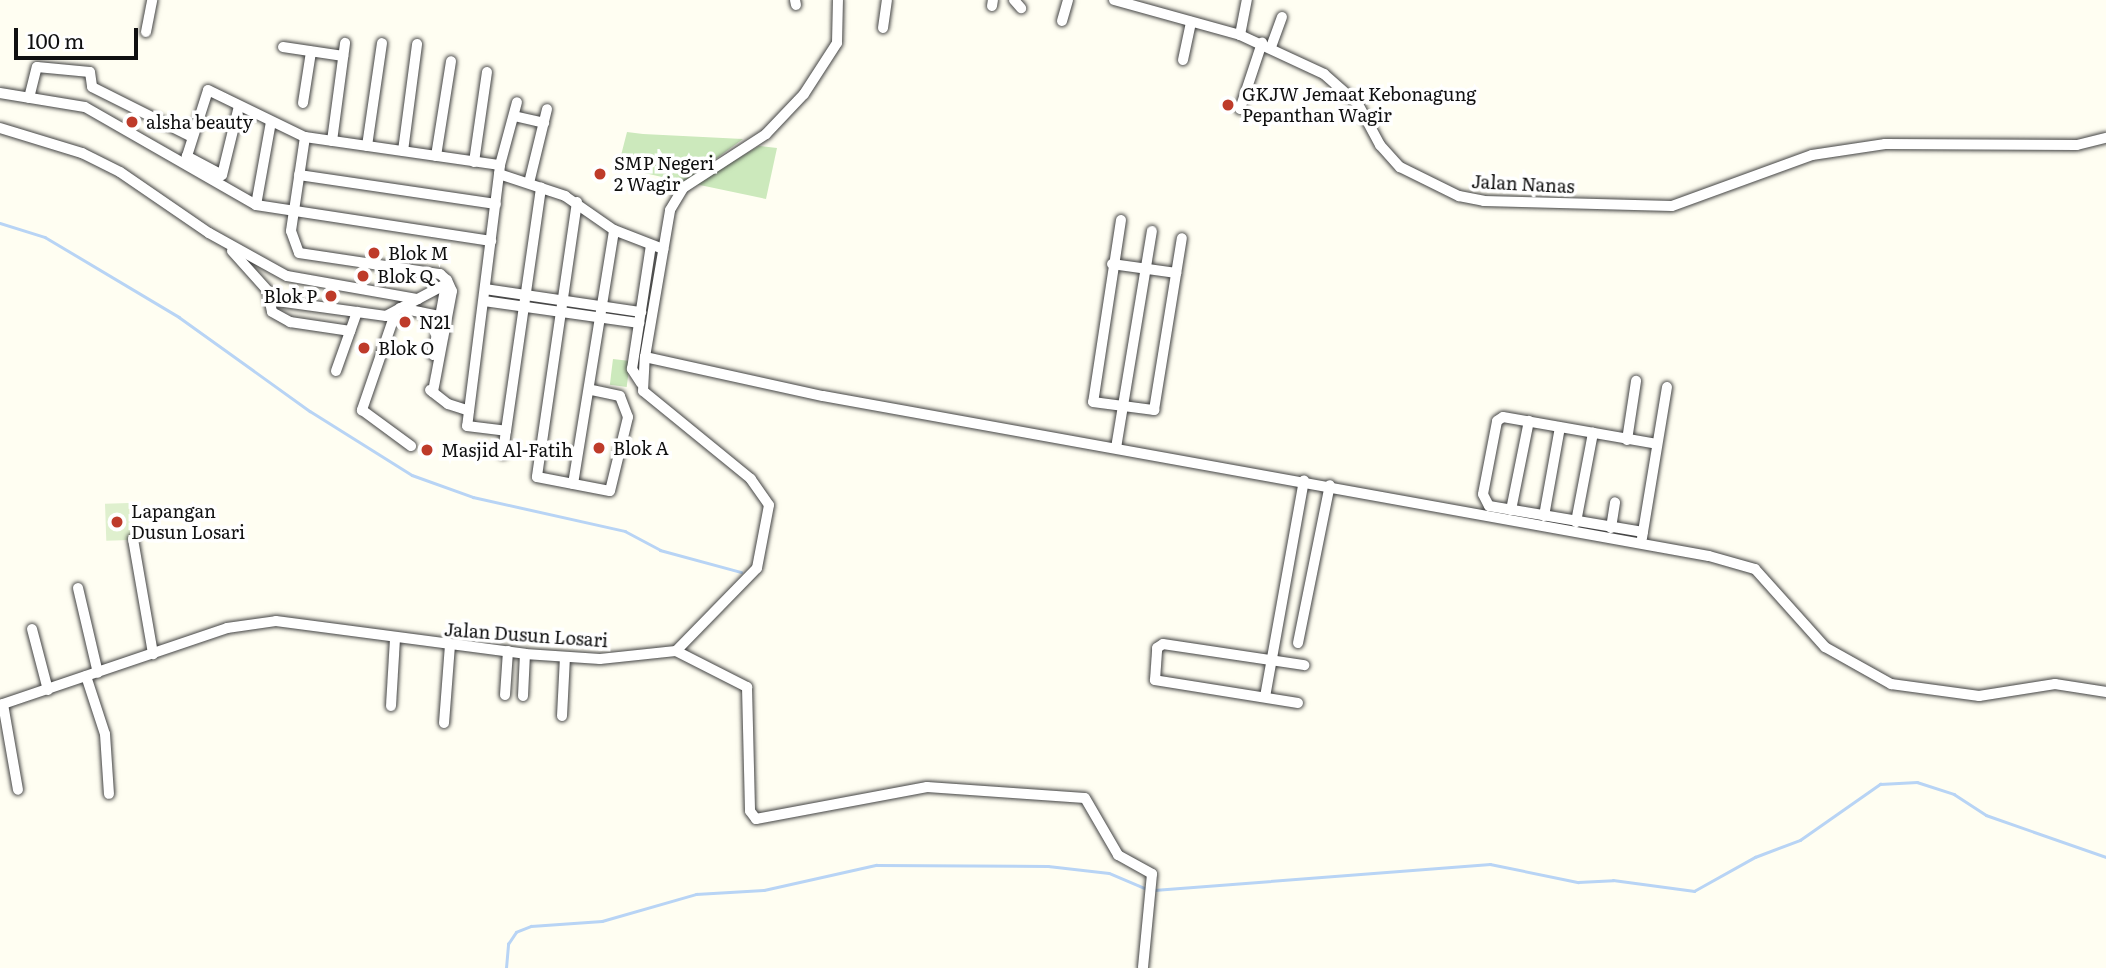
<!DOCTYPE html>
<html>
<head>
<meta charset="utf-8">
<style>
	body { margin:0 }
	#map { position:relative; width:2106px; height:968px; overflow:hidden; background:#fffef2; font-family:Literata,serif }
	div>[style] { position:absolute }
	.green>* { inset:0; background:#cce9bc; transform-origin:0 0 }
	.pitch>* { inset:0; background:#dff0ce; transform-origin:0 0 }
	.stream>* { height:2.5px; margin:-1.25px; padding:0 1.25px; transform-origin:1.25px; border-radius:1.25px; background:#b8d4f5 }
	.roads { filter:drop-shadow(0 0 2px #434343) drop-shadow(0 0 2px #434343) }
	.minor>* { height:10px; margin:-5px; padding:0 5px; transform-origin:5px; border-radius:5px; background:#fff }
	.dots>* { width:19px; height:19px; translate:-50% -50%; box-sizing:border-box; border:4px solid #fff; border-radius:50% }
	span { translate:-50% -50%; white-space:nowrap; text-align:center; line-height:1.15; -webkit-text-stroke:7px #fff; paint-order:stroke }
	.poi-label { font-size:18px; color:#101010 }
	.left { translate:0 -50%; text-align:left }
	.right { translate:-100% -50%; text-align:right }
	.street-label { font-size:18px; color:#101010 }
	.scale { position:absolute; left:14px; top:28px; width:124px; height:32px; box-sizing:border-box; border:4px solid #101010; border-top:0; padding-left:9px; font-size:21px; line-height:24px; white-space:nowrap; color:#101010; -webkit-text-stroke:5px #fff; paint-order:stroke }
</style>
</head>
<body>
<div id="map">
	<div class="green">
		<div style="clip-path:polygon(627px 132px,643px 134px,743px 139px,684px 182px,618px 167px)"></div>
		<div style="clip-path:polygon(759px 146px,777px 148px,766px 199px,695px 184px)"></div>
		<div style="clip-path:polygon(656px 260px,639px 370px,636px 369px)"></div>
		<div style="left:613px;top:359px;width:17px;height:26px;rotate:7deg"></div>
	</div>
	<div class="pitch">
		<div style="left:129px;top:503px;width:37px;height:24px;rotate:88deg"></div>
	</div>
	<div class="stream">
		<div style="left:0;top:223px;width:47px;rotate:17.3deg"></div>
		<div style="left:45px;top:237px;width:156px;rotate:30.8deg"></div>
		<div style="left:179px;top:317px;width:161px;rotate:35.7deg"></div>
		<div style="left:310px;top:411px;width:120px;rotate:32.1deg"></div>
		<div style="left:412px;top:475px;width:65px;rotate:19.8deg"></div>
		<div style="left:473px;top:497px;width:156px;rotate:12.6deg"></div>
		<div style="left:625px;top:531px;width:40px;rotate:28deg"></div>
		<div style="left:660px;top:550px;width:84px;rotate:15.2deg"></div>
		<div style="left:1154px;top:890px;width:337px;rotate:-4.4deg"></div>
		<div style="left:1490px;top:864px;width:90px;rotate:11.6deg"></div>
		<div style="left:1578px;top:882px;width:35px;rotate:-3deg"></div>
		<div style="left:1613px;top:880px;width:82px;rotate:7.7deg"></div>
		<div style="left:1694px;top:891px;width:70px;rotate:-29.1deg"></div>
		<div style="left:1755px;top:857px;width:48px;rotate:-20.7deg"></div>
		<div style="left:1800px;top:840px;width:98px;rotate:-35deg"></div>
		<div style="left:1880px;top:784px;width:37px;rotate:-3deg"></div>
		<div style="left:1917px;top:782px;width:39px;rotate:18deg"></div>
		<div style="left:1954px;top:794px;width:38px;rotate:33deg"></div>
		<div style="left:1986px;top:815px;width:127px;rotate:19.3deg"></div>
		<div style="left:506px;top:968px;width:24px;rotate:-85deg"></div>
		<div style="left:508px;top:944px;width:14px;rotate:-56deg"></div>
		<div style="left:516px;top:932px;width:16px;rotate:-22deg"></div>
		<div style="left:531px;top:926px;width:71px;rotate:-4deg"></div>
		<div style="left:602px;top:921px;width:98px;rotate:-16deg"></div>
		<div style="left:696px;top:894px;width:68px;rotate:-3.4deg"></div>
		<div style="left:764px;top:890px;width:115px;rotate:-12.6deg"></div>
		<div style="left:876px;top:865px;width:172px;rotate:0.3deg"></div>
		<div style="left:1048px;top:866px;width:61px;rotate:6.5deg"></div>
		<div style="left:1109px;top:873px;width:41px;rotate:22.8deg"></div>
	</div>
	<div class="roads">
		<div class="minor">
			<div style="left:795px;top:0;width:5px;rotate:79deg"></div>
			<div style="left:1014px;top:0;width:11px;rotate:49deg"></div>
			<div style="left:1114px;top:0;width:131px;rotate:15.5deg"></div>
			<div style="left:1240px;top:35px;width:93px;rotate:24.9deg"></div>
			<div style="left:1324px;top:74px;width:45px;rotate:41.4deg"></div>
			<div style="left:1358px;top:104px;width:47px;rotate:61.8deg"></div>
			<div style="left:1380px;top:145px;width:30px;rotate:48deg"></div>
			<div style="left:1400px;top:167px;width:66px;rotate:26.2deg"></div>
			<div style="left:1459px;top:196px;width:25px;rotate:11deg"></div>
			<div style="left:1484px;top:201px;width:188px;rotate:1.5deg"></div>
			<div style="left:1672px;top:206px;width:149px;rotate:-20deg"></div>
			<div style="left:1812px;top:155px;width:74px;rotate:-8.6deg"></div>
			<div style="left:1885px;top:144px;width:192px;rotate:0.3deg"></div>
			<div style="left:2077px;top:145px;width:30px;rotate:-14deg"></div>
			<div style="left:992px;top:6px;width:6px;rotate:-81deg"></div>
			<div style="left:1062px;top:21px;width:22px;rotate:-74deg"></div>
			<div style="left:883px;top:28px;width:28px;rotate:-82deg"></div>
			<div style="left:146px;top:32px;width:33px;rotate:-79deg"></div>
			<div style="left:1240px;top:35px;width:36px;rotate:-79deg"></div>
			<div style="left:283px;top:47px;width:61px;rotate:8.5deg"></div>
			<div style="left:1271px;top:47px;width:32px;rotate:-70deg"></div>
			<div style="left:1183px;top:60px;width:39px;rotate:-78deg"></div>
			<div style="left:0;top:93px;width:86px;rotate:9.4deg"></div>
			<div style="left:85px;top:107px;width:197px;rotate:29.8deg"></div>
			<div style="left:256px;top:205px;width:238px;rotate:8.7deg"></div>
			<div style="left:29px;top:98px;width:32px;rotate:-76deg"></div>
			<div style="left:37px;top:67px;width:53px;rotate:5.4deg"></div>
			<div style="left:90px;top:72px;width:15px;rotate:82deg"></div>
			<div style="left:92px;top:87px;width:112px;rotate:26.6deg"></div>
			<div style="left:303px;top:103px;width:52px;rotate:-81.1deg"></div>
			<div style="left:239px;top:106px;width:71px;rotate:103.8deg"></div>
			<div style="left:222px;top:175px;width:40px;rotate:-152deg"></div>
			<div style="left:187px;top:156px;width:69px;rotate:-72.3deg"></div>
			<div style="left:208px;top:90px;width:108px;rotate:25.9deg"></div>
			<div style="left:305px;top:137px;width:197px;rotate:8.2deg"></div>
			<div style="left:500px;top:165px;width:9px;rotate:96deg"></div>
			<div style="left:499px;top:174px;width:70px;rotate:18.4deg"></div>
			<div style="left:565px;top:196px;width:60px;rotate:34.8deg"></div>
			<div style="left:614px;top:230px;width:53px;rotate:21.2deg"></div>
			<div style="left:1240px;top:109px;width:70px;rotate:-71.6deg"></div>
			<div style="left:514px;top:116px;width:31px;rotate:13deg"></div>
			<div style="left:0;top:128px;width:86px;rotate:17deg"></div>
			<div style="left:82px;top:153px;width:42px;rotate:26.6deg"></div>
			<div style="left:120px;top:172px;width:108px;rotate:34.4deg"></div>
			<div style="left:209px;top:233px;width:89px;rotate:28.9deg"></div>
			<div style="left:287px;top:276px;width:133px;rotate:10deg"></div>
			<div style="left:305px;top:137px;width:95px;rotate:98.5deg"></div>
			<div style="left:291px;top:231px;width:23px;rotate:70deg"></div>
			<div style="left:299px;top:253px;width:143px;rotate:8.5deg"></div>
			<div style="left:440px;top:274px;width:9px;rotate:41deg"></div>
			<div style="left:447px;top:280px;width:12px;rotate:66deg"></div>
			<div style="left:452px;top:291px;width:103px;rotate:100.7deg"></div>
			<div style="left:332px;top:141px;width:99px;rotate:-82.4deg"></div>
			<div style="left:367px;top:146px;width:104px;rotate:-81.7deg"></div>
			<div style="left:403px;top:151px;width:108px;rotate:-82.5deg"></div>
			<div style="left:436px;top:156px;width:96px;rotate:-81deg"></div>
			<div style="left:474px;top:162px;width:91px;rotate:-81.8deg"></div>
			<div style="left:500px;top:165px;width:65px;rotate:-74.9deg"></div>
			<div style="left:499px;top:174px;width:254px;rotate:97.2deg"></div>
			<div style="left:467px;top:426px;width:39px;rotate:7deg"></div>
			<div style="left:506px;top:431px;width:246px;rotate:-81.8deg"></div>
			<div style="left:299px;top:175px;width:199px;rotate:8.4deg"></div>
			<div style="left:529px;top:183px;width:76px;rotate:-76.3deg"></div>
			<div style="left:577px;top:202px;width:278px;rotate:98.3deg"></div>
			<div style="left:537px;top:477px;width:74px;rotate:10.9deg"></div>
			<div style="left:610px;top:491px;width:76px;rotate:-76.3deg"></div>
			<div style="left:628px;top:417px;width:22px;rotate:-111deg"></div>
			<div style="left:620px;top:396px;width:30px;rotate:-168deg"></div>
			<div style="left:256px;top:205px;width:84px;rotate:-79.8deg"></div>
			<div style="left:1121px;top:220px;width:184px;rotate:98.7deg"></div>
			<div style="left:1093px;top:402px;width:62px;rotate:7.5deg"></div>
			<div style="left:1154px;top:410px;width:174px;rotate:-80.8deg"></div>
			<div style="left:232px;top:251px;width:67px;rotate:48deg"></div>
			<div style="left:277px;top:301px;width:110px;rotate:7.8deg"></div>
			<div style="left:386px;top:316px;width:68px;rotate:-28.1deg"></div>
			<div style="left:1112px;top:264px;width:65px;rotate:8deg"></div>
			<div style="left:485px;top:289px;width:158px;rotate:8.4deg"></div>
			<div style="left:268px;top:293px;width:19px;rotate:78deg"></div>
			<div style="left:272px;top:312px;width:21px;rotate:29deg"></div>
			<div style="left:290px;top:322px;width:61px;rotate:8.5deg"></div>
			<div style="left:484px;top:301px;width:157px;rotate:8.1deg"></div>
			<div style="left:400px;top:308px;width:41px;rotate:11.3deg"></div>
			<div style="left:395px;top:314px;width:102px;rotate:109deg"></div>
			<div style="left:362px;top:410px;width:61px;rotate:36.3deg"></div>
			<div style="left:433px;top:355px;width:72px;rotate:-79.6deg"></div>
			<div style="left:645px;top:357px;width:182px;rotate:12.4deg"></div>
			<div style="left:823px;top:396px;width:900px;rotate:10.24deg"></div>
			<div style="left:1709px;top:556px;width:48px;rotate:15.8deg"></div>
			<div style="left:1755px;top:569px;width:105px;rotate:48.1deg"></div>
			<div style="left:1825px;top:647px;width:76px;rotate:29.3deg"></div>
			<div style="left:1891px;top:684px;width:89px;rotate:7.8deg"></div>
			<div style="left:1979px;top:696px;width:77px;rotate:-9deg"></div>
			<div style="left:2055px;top:684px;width:52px;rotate:8.9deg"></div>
			<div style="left:336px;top:371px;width:63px;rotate:-70.4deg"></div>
			<div style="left:641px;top:383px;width:17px;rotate:-123deg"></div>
			<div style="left:632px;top:369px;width:125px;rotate:-81.3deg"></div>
			<div style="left:430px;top:390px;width:23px;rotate:38deg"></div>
			<div style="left:448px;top:404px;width:22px;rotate:18deg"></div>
			<div style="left:1627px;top:440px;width:60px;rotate:-81.3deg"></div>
			<div style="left:1116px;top:448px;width:220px;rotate:-80.6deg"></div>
			<div style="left:503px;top:454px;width:23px;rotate:-83deg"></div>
			<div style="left:573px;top:484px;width:257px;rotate:-80.8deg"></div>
			<div style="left:1511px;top:510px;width:91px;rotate:-78.6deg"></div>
			<div style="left:1544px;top:516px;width:90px;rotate:-79.8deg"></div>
			<div style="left:1576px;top:522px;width:91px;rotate:-79.2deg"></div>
			<div style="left:1611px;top:528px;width:26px;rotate:-81deg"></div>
			<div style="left:1643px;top:532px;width:156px;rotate:-170.4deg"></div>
			<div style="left:1489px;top:506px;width:13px;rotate:-117deg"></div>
			<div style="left:1483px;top:494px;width:74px;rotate:-79.1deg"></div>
			<div style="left:1497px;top:421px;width:7px;rotate:-34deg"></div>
			<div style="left:1503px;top:417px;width:156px;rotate:9.9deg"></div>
			<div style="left:1642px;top:538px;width:153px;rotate:-80.6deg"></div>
			<div style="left:133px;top:539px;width:117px;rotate:80.1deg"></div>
			<div style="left:78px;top:588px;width:87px;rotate:76.8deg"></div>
			<div style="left:32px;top:629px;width:63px;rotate:75.3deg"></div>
			<div style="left:1298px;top:643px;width:161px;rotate:-78.6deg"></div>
			<div style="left:676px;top:651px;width:80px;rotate:26.9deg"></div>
			<div style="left:747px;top:687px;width:124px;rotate:88.6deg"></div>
			<div style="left:750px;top:811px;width:10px;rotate:53deg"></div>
			<div style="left:756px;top:819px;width:174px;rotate:-10.6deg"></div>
			<div style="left:927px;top:787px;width:158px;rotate:4deg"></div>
			<div style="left:1085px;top:798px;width:66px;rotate:59.9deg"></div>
			<div style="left:1118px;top:855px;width:39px;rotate:29deg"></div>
			<div style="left:1152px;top:874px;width:94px;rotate:95.5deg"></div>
			<div style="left:86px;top:676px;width:61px;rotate:71.9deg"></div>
			<div style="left:105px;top:734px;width:60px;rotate:86.2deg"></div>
			<div style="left:505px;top:695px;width:44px;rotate:-86.1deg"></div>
			<div style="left:523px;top:696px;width:42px;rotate:-87.3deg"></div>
			<div style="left:1265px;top:697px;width:220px;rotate:-79.8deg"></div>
			<div style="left:1298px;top:703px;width:145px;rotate:-170.9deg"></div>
			<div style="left:1155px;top:680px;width:32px;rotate:-86deg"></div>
			<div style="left:1157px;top:648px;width:7px;rotate:-34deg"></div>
			<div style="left:1163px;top:644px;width:143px;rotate:8.5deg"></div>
			<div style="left:3px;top:704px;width:87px;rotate:80.1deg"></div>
			<div style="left:0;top:705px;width:240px;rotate:-18.7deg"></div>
			<div style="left:227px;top:628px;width:49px;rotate:-8.1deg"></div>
			<div style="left:276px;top:621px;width:251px;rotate:7.5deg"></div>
			<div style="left:525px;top:654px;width:75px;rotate:3.8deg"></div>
			<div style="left:600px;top:659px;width:76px;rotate:-6deg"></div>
			<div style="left:676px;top:651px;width:116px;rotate:-45.7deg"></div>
			<div style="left:757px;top:568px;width:64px;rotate:-79.2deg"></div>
			<div style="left:769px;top:505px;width:32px;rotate:-125deg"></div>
			<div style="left:751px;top:479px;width:139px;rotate:-140.8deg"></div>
			<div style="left:643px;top:391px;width:34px;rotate:-87deg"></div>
			<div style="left:645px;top:357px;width:149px;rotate:-80.3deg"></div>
			<div style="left:670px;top:210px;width:26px;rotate:-59deg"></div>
			<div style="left:683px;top:188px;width:99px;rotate:-33deg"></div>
			<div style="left:766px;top:134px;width:55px;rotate:-46.5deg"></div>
			<div style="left:804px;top:94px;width:61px;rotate:-57.1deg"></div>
			<div style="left:837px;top:43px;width:43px;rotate:-88.7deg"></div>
			<div style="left:391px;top:706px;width:67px;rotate:-86.6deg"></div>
			<div style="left:562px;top:716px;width:59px;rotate:-87.1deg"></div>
			<div style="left:444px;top:723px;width:78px;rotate:-85.6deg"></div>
		</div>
	</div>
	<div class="dots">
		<div style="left:1228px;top:105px;background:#be3b2a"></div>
		<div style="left:132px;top:122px;background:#be3b2a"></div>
		<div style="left:600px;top:174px;background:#be3b2a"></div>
		<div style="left:374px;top:253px;background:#be3b2a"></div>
		<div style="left:363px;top:276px;background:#be3b2a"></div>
		<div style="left:331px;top:296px;background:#be3b2a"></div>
		<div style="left:405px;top:322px;background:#be3b2a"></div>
		<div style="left:364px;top:348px;background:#be3b2a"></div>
		<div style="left:599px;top:448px;background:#be3b2a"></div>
		<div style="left:427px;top:450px;background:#be3b2a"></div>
		<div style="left:117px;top:522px;background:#be3b2a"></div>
	</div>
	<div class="poi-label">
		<span class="left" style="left:1242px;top:105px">GKJW Jemaat Kebonagung<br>Pepanthan Wagir</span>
		<span class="left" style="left:146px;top:122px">alsha beauty</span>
		<span class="left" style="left:614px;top:174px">SMP Negeri<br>2 Wagir</span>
		<span class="left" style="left:388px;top:253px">Blok M</span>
		<span class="left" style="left:377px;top:276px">Blok Q</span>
		<span class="right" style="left:317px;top:296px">Blok P</span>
		<span class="left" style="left:419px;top:322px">N21</span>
		<span class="left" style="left:378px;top:348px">Blok O</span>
		<span class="left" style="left:613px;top:448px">Blok A</span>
		<span class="left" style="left:441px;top:450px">Masjid Al-Fatih</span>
		<span class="left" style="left:131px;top:522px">Lapangan<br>Dusun Losari</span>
	</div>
	<div class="street-label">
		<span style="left:1523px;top:184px;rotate:3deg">Jalan Nanas</span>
		<span style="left:526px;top:635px;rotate:4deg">Jalan Dusun Losari</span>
	</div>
	<div class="scale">100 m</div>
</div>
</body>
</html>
